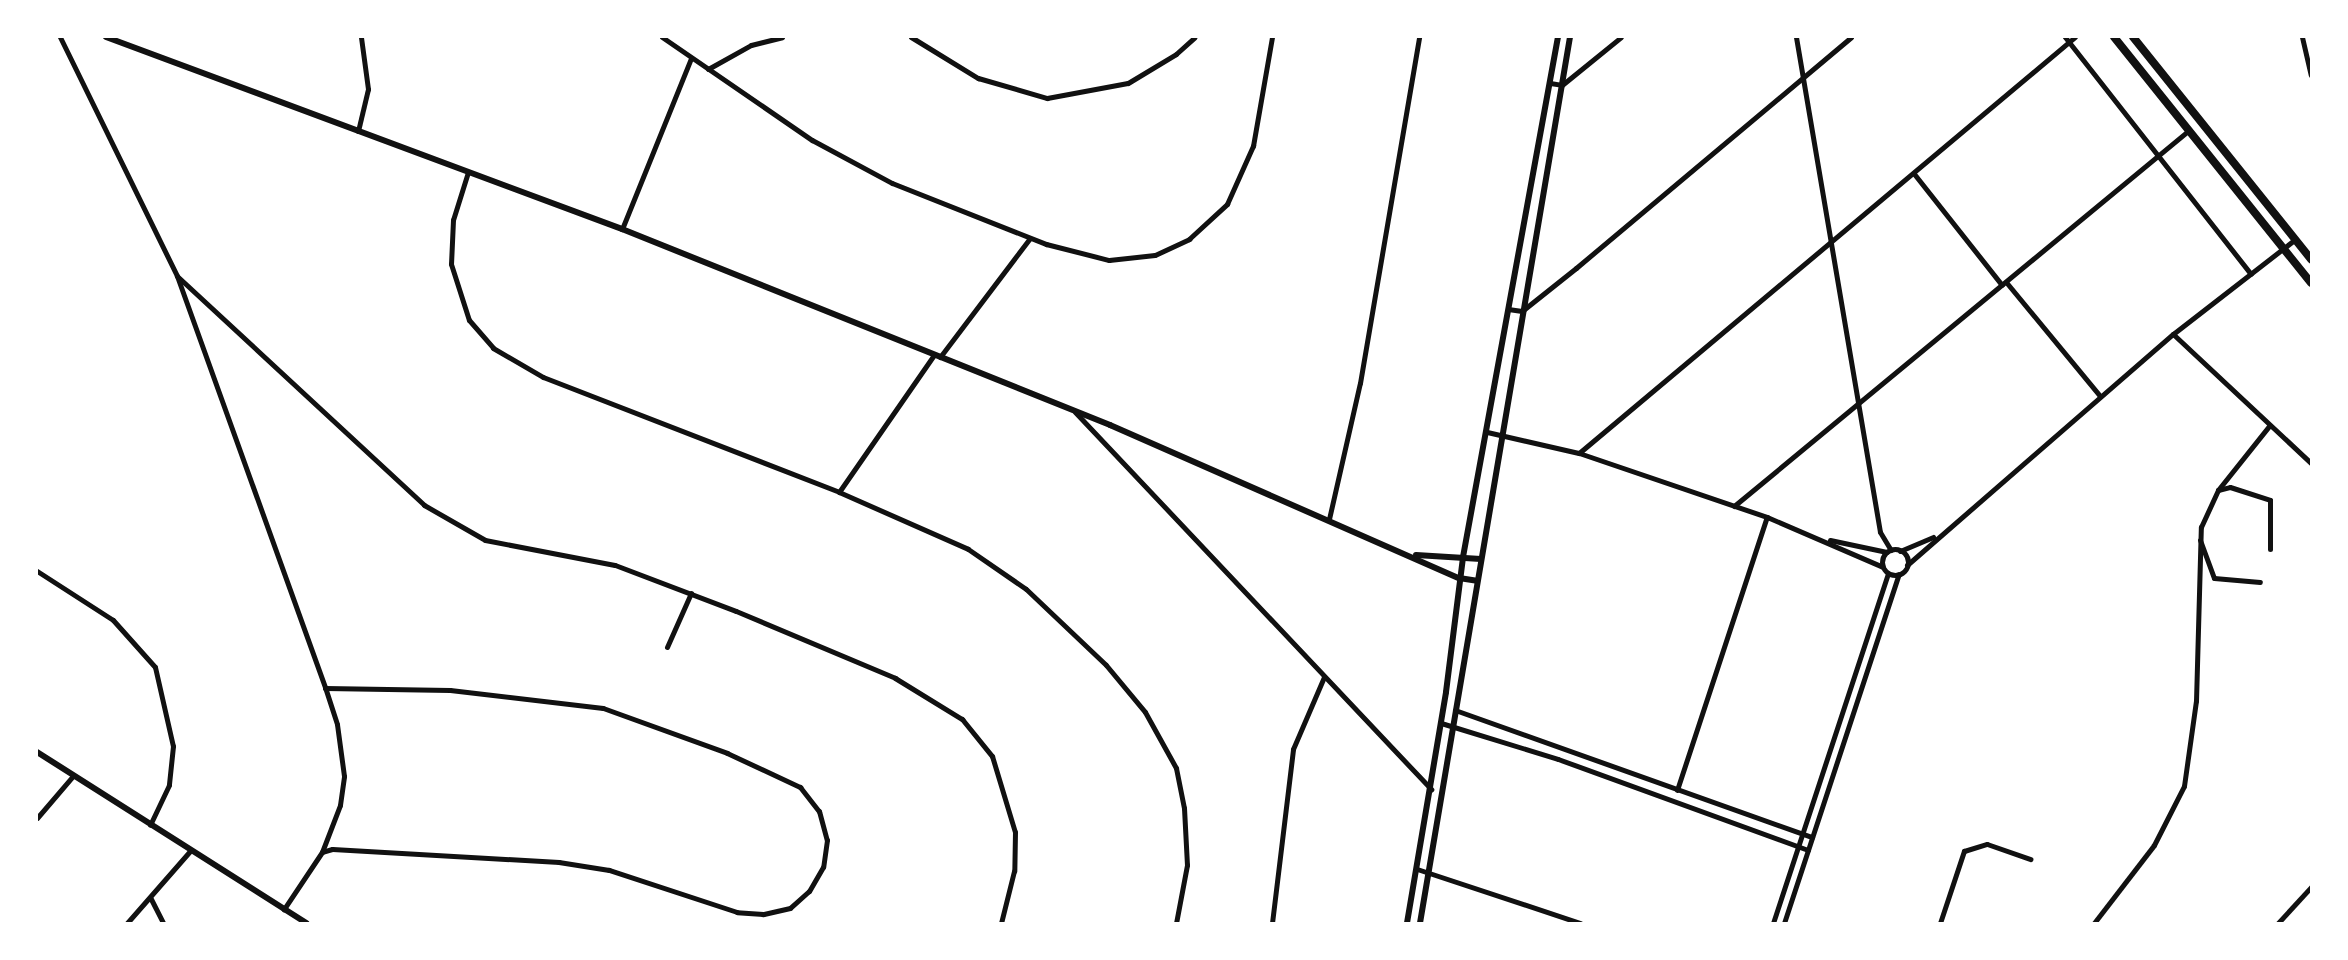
<!DOCTYPE html>
<html>
<head>
<meta charset="utf-8">
<style>
	body { margin:0 }
	#map { position:relative; width:2348px; height:960px; overflow:hidden; background:#fff; font-family:Montserrat,sans-serif }
	div>[style] { position:absolute }
	.minor>* { height:5px; margin:-2.5px; padding:0 2.5px; transform-origin:2.5px; border-radius:2.5px; background:#111 }
	.minor>.ring { margin:-2.5px; padding:0; box-sizing:content-box; background:none; border:5px solid #111; border-radius:50% }
	.tertiary>* { height:6px; margin:-3px; padding:0 3px; transform-origin:3px; border-radius:3px; background:#111 }
	.primary>* { height:8px; margin:-4px; padding:0 4px; transform-origin:4px; border-radius:4px; background:#111 }
	span { translate:-50% -50%; white-space:nowrap; text-align:center; line-height:1.15; -webkit-text-stroke:5px #fff; paint-order:stroke }
	.frame { position:absolute; inset:0; border:38px solid #fff; pointer-events:none }
</style>
</head>
<body>
<div id="map">
	<div class="minor">
		<div style="left:60px;top:37px;width:266px;rotate:63.9deg"></div>
		<div style="left:177px;top:276px;width:337px;rotate:42.8deg"></div>
		<div style="left:424px;top:505px;width:70px;rotate:29.8deg"></div>
		<div style="left:485px;top:540px;width:132px;rotate:10.9deg"></div>
		<div style="left:615px;top:565px;width:129px;rotate:20.8deg"></div>
		<div style="left:736px;top:611px;width:173px;rotate:22.8deg"></div>
		<div style="left:895px;top:678px;width:79px;rotate:31.5deg"></div>
		<div style="left:962px;top:719px;width:48px;rotate:51deg"></div>
		<div style="left:992px;top:756px;width:79px;rotate:73.2deg"></div>
		<div style="left:1015px;top:832px;width:39px;rotate:91deg"></div>
		<div style="left:1014px;top:871px;width:54px;rotate:104deg"></div>
		<div style="left:662px;top:37px;width:182px;rotate:34.5deg"></div>
		<div style="left:812px;top:140px;width:91px;rotate:28.3deg"></div>
		<div style="left:892px;top:183px;width:166px;rotate:21.6deg"></div>
		<div style="left:1046px;top:244px;width:65px;rotate:14.3deg"></div>
		<div style="left:1109px;top:260px;width:46px;rotate:-6.2deg"></div>
		<div style="left:1155px;top:255px;width:38px;rotate:-25deg"></div>
		<div style="left:1189px;top:239px;width:52px;rotate:-42.6deg"></div>
		<div style="left:1227px;top:204px;width:64px;rotate:-65.9deg"></div>
		<div style="left:1253px;top:146px;width:111px;rotate:-80.1deg"></div>
		<div style="left:911px;top:37px;width:79px;rotate:31.5deg"></div>
		<div style="left:978px;top:78px;width:72px;rotate:16.2deg"></div>
		<div style="left:1047px;top:98px;width:82px;rotate:-10.5deg"></div>
		<div style="left:1128px;top:83px;width:56px;rotate:-31.1deg"></div>
		<div style="left:1176px;top:54px;width:25px;rotate:-42deg"></div>
		<div style="left:1796px;top:37px;width:502px;rotate:80.37deg"></div>
		<div style="left:1880px;top:532px;width:21px;rotate:59deg"></div>
		<div style="left:2065px;top:37px;width:301px;rotate:51.9deg"></div>
		<div style="left:2302px;top:37px;width:39px;rotate:77deg"></div>
		<div style="left:708px;top:69px;width:49px;rotate:-29.2deg"></div>
		<div style="left:751px;top:45px;width:32px;rotate:-14deg"></div>
		<div style="left:1550px;top:83px;width:12px;rotate:9deg"></div>
		<div style="left:1562px;top:85px;width:76px;rotate:-39.1deg"></div>
		<div style="left:358px;top:131px;width:43px;rotate:-76.6deg"></div>
		<div style="left:368px;top:89px;width:52px;rotate:-97.7deg"></div>
		<div style="left:468px;top:172px;width:50px;rotate:107.4deg"></div>
		<div style="left:453px;top:220px;width:44px;rotate:92.6deg"></div>
		<div style="left:451px;top:264px;width:59px;rotate:72.2deg"></div>
		<div style="left:469px;top:320px;width:37px;rotate:49deg"></div>
		<div style="left:493px;top:348px;width:58px;rotate:30.1deg"></div>
		<div style="left:543px;top:377px;width:318px;rotate:21.2deg"></div>
		<div style="left:839px;top:492px;width:141px;rotate:23.8deg"></div>
		<div style="left:968px;top:549px;width:70px;rotate:34.6deg"></div>
		<div style="left:1026px;top:589px;width:110px;rotate:43.5deg"></div>
		<div style="left:1106px;top:665px;width:61px;rotate:50.3deg"></div>
		<div style="left:1145px;top:712px;width:64px;rotate:61deg"></div>
		<div style="left:1176px;top:768px;width:41px;rotate:78.7deg"></div>
		<div style="left:1184px;top:808px;width:57px;rotate:87deg"></div>
		<div style="left:1187px;top:865px;width:59px;rotate:100.7deg"></div>
		<div style="left:1915px;top:175px;width:140px;rotate:51.7deg"></div>
		<div style="left:622px;top:229px;width:184px;rotate:-68deg"></div>
		<div style="left:177px;top:276px;width:438px;rotate:70.2deg"></div>
		<div style="left:325px;top:688px;width:125px;rotate:0.9deg"></div>
		<div style="left:450px;top:690px;width:154px;rotate:6.7deg"></div>
		<div style="left:603px;top:708px;width:132px;rotate:19.9deg"></div>
		<div style="left:727px;top:753px;width:81px;rotate:25deg"></div>
		<div style="left:800px;top:787px;width:31px;rotate:52deg"></div>
		<div style="left:819px;top:811px;width:30px;rotate:75deg"></div>
		<div style="left:827px;top:840px;width:27px;rotate:98deg"></div>
		<div style="left:823px;top:867px;width:28px;rotate:120deg"></div>
		<div style="left:809px;top:891px;width:25px;rotate:138deg"></div>
		<div style="left:790px;top:908px;width:28px;rotate:167deg"></div>
		<div style="left:763px;top:914px;width:26px;rotate:-176deg"></div>
		<div style="left:737px;top:912px;width:135px;rotate:-161.8deg"></div>
		<div style="left:609px;top:870px;width:51px;rotate:-170.9deg"></div>
		<div style="left:559px;top:862px;width:227px;rotate:-176.7deg"></div>
		<div style="left:332px;top:849px;width:10px;rotate:163deg"></div>
		<div style="left:322px;top:852px;width:69px;rotate:123.7deg"></div>
		<div style="left:2006px;top:282px;width:148px;rotate:50.5deg"></div>
		<div style="left:1508px;top:309px;width:14px;rotate:8deg"></div>
		<div style="left:1522px;top:311px;width:69px;rotate:-38.5deg"></div>
		<div style="left:1576px;top:268px;width:359px;rotate:-40deg"></div>
		<div style="left:2173px;top:334px;width:189px;rotate:43.1deg"></div>
		<div style="left:940px;top:357px;width:149px;rotate:-52.9deg"></div>
		<div style="left:1075px;top:412px;width:519px;rotate:46.64deg"></div>
		<div style="left:1487px;top:432px;width:94px;rotate:12.9deg"></div>
		<div style="left:1579px;top:453px;width:199px;rotate:18.8deg"></div>
		<div style="left:1767px;top:517px;width:126px;rotate:23.3deg"></div>
		<div style="left:1579px;top:453px;width:647px;rotate:-39.99deg"></div>
		<div style="left:2218px;top:490px;width:12px;rotate:-14deg"></div>
		<div style="left:2230px;top:487px;width:42px;rotate:18deg"></div>
		<div style="left:2270px;top:500px;width:49px;rotate:90deg"></div>
		<div style="left:839px;top:492px;width:167px;rotate:-55.3deg"></div>
		<div style="left:1734px;top:506px;width:589px;rotate:-39.56deg"></div>
		<div style="left:1329px;top:519px;width:139px;rotate:-77.2deg"></div>
		<div style="left:1360px;top:383px;width:351px;rotate:-80.3deg"></div>
		<div style="left:1830px;top:540px;width:58px;rotate:11.9deg"></div>
		<div style="left:2200px;top:540px;width:40px;rotate:69.8deg"></div>
		<div style="left:2214px;top:578px;width:46px;rotate:5deg"></div>
		<div class="ring" style="left:1882px;top:549px;width:21px;height:21px"></div>
		<div style="left:1900px;top:551px;width:36px;rotate:-23deg"></div>
		<div style="left:1907px;top:565px;width:352px;rotate:-41deg"></div>
		<div style="left:2173px;top:334px;width:153px;rotate:-37.8deg"></div>
		<div style="left:37px;top:571px;width:90px;rotate:32.8deg"></div>
		<div style="left:113px;top:620px;width:63px;rotate:48.2deg"></div>
		<div style="left:155px;top:667px;width:81px;rotate:77.2deg"></div>
		<div style="left:173px;top:746px;width:39px;rotate:96deg"></div>
		<div style="left:169px;top:785px;width:44px;rotate:115.4deg"></div>
		<div style="left:667px;top:647px;width:59px;rotate:-66deg"></div>
		<div style="left:1455px;top:710px;width:379px;rotate:19.6deg"></div>
		<div style="left:1441px;top:723px;width:122px;rotate:17.1deg"></div>
		<div style="left:1558px;top:759px;width:266px;rotate:20deg"></div>
		<div style="left:1677px;top:790px;width:287px;rotate:-71.8deg"></div>
		<div style="left:37px;top:818px;width:55px;rotate:-49.4deg"></div>
		<div style="left:322px;top:852px;width:50px;rotate:-69deg"></div>
		<div style="left:340px;top:805px;width:29px;rotate:-82deg"></div>
		<div style="left:344px;top:776px;width:52px;rotate:-97.7deg"></div>
		<div style="left:337px;top:724px;width:38px;rotate:-108deg"></div>
		<div style="left:1417px;top:869px;width:172px;rotate:18.3deg"></div>
		<div style="left:151px;top:899px;width:27px;rotate:63deg"></div>
		<div style="left:127px;top:923px;width:97px;rotate:-48.8deg"></div>
		<div style="left:1272px;top:923px;width:175px;rotate:-83.1deg"></div>
		<div style="left:1293px;top:749px;width:78px;rotate:-66.7deg"></div>
		<div style="left:1773px;top:923px;width:368px;rotate:-71.8deg"></div>
		<div style="left:1784px;top:923px;width:367px;rotate:-71.8deg"></div>
		<div style="left:1940px;top:923px;width:76px;rotate:-71.6deg"></div>
		<div style="left:1964px;top:851px;width:24px;rotate:-17deg"></div>
		<div style="left:1987px;top:844px;width:46px;rotate:19.2deg"></div>
		<div style="left:2094px;top:923px;width:98px;rotate:-52.4deg"></div>
		<div style="left:2154px;top:845px;width:66px;rotate:-63deg"></div>
		<div style="left:2184px;top:786px;width:86px;rotate:-82deg"></div>
		<div style="left:2196px;top:701px;width:174px;rotate:-88.4deg"></div>
		<div style="left:2201px;top:527px;width:41px;rotate:-65.3deg"></div>
		<div style="left:2218px;top:490px;width:82px;rotate:-51.4deg"></div>
		<div style="left:2278px;top:923px;width:49px;rotate:-47.5deg"></div>
	</div>
	<div class="tertiary">
		<div style="left:106px;top:37px;width:551px;rotate:20.41deg"></div>
		<div style="left:622px;top:229px;width:526px;rotate:21.88deg"></div>
		<div style="left:1110px;top:425px;width:381px;rotate:23.7deg"></div>
		<div style="left:1459px;top:578px;width:18px;rotate:9deg"></div>
		<div style="left:1416px;top:555px;width:65px;rotate:3.5deg"></div>
		<div style="left:37px;top:752px;width:319px;rotate:32.4deg"></div>
		<div style="left:1407px;top:923px;width:234px;rotate:-80.4deg"></div>
		<div style="left:1446px;top:692px;width:136px;rotate:-82.8deg"></div>
		<div style="left:1463px;top:557px;width:529px;rotate:-79.65deg"></div>
		<div style="left:1420px;top:923px;width:899px;rotate:-80.39deg"></div>
	</div>
	<div class="primary">
		<div style="left:2114px;top:37px;width:315px;rotate:51.3deg"></div>
		<div style="left:2133px;top:37px;width:285px;rotate:51.3deg"></div>
	</div>
	<div class="frame"></div>
</div>
</body>
</html>
